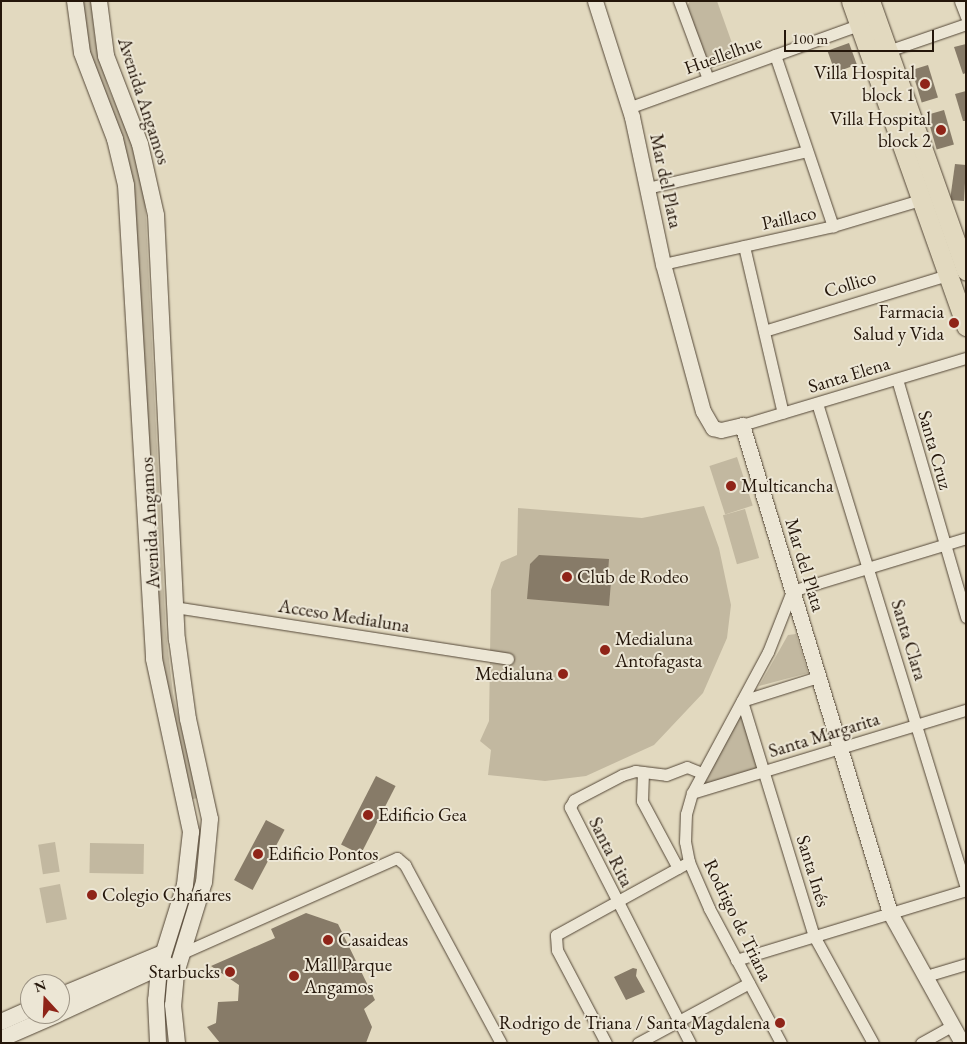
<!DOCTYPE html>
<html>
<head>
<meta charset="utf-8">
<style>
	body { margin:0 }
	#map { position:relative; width:967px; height:1044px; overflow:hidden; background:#e2d9bf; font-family:"EB Garamond",serif }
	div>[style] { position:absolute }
	.green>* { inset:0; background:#c2b8a0; transform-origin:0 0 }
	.building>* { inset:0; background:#877b68; transform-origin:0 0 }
	.roads { filter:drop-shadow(0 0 1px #544737) drop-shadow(0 0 1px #544737) }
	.minor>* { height:11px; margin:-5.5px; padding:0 5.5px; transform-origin:5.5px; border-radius:5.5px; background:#ece6d5 }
	.tertiary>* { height:15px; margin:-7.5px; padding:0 7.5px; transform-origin:7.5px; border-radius:7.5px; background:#ece6d5 }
	.secondary>* { height:16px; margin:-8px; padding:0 8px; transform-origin:8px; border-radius:8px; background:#ece6d5 }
	.primary>* { height:19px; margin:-9.5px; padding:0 9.5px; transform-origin:9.5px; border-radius:9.5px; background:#e2d9bf }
	.dots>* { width:14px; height:14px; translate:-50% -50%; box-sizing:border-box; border:2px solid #ece6d5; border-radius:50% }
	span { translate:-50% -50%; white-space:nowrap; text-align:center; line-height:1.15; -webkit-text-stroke:4px #ece6d5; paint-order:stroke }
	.street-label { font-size:19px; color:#24160a }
	.poi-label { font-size:19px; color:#24160a }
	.right { translate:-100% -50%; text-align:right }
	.left { translate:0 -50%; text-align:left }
	.frame { position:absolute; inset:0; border:2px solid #24160a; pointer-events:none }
	.north { position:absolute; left:20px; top:974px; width:50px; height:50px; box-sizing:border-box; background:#ece6d5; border:1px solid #9c9384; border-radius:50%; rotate:340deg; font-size:14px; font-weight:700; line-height:20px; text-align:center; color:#24160a }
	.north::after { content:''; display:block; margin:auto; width:18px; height:22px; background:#8f2418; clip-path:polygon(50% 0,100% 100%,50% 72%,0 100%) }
	.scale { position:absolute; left:784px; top:30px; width:150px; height:22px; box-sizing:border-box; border:2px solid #24160a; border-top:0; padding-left:6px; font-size:15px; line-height:18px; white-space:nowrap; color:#24160a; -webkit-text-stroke:4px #ece6d5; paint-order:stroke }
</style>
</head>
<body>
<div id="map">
	<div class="green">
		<div style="clip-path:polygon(79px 1px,91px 1px,95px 39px,108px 87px,129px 135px,145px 198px,166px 633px,173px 693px,198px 798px,188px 800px,158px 662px,136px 238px,87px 53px)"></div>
		<div style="clip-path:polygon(690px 1px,717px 1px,738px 60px,710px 69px,687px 6px)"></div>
		<div style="left:737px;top:457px;width:51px;height:29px;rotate:72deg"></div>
		<div style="clip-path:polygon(704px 506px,719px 548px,731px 605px,727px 638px,703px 693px,654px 745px,586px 776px,545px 781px,488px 775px,491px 750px,480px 741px,489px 721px,491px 590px,501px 562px,517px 555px,518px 508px,642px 518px)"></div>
		<div style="left:745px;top:509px;width:51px;height:23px;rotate:74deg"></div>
		<div style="clip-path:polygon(796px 634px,808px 673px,759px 686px,788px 635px)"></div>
		<div style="clip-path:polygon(741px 713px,757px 768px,704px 785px)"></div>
		<div style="left:55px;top:842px;width:30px;height:17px;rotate:81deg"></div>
		<div style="left:90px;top:843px;width:54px;height:30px;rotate:1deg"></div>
		<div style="left:60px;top:884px;width:36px;height:21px;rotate:79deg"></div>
	</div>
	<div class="building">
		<div style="left:849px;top:43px;width:23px;height:23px;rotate:70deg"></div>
		<div style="clip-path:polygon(966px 44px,966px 73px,963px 74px,954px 47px)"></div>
		<div style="left:928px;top:65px;width:34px;height:17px;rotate:73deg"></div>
		<div style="clip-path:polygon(966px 91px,966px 121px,963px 121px,955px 94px)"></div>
		<div style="left:944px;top:110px;width:36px;height:18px;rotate:74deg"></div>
		<div style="clip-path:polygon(955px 164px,966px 165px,964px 201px,950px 200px)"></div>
		<div style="clip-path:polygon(539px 555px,609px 559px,608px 573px,603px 581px,611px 582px,609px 606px,527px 599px,530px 564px)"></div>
		<div style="left:376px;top:776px;width:22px;height:77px;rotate:27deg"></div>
		<div style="left:266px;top:820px;width:21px;height:68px;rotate:28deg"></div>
		<div style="clip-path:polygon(306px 913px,338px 924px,375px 1000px,364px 1009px,372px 1027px,366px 1043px,220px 1043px,207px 1027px,216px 1023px,218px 1002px,238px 1001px,239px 985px,211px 966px,275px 938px,271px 929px)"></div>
		<div style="clip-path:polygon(633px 968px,637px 969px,636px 976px,645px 992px,626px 1000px,614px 977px)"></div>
	</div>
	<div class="roads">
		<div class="minor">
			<div style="left:679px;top:1px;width:83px;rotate:69.6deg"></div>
			<div style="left:960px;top:1px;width:17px;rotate:69deg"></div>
			<div style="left:882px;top:53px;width:89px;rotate:-19deg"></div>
			<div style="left:775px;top:55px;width:181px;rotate:71.3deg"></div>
			<div style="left:628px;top:108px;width:245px;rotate:-19.8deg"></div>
			<div style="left:647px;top:188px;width:164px;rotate:-13deg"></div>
			<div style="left:744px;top:246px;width:171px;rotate:76.9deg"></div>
			<div style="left:663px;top:264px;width:174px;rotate:-12.6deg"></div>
			<div style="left:833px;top:226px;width:91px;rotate:-16.6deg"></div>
			<div style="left:764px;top:331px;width:191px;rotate:-17deg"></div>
			<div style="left:897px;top:379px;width:248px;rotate:73.8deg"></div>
			<div style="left:817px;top:403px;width:507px;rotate:72.92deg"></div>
			<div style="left:742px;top:425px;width:234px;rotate:-16.7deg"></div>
			<div style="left:174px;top:607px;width:338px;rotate:8.8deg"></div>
			<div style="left:818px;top:677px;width:80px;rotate:162.5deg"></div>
			<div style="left:742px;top:701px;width:246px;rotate:73deg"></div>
			<div style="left:814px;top:936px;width:122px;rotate:61.1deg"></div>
			<div style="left:643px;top:772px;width:29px;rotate:92deg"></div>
			<div style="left:642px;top:801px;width:76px;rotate:61.8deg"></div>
			<div style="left:692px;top:793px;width:286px;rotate:-16.9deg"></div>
			<div style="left:180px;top:954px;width:237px;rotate:-23.9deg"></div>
			<div style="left:397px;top:858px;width:11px;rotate:41deg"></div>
			<div style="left:405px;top:865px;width:202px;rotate:61.7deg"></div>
			<div style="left:736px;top:960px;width:240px;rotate:-16.9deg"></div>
			<div style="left:926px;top:976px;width:42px;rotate:-16.7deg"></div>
			<div style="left:606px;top:1043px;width:105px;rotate:-117.8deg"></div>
			<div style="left:557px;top:950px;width:15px;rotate:-94deg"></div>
			<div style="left:556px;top:935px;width:152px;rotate:-28.8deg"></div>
			<div style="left:638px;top:1043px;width:126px;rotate:-28.4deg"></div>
			<div style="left:690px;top:1043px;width:265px;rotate:-117deg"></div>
			<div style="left:570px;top:807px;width:8px;rotate:-60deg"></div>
			<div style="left:574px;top:800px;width:54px;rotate:-27.5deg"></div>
			<div style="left:622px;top:775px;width:14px;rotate:-17deg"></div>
			<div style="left:635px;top:771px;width:31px;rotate:7deg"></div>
			<div style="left:666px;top:775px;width:22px;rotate:-21deg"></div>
			<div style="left:687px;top:767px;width:16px;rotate:22deg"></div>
			<div style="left:781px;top:1043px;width:153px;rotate:-118.1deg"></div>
			<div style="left:709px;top:908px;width:50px;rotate:-113.5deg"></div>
			<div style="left:689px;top:862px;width:20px;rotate:-101deg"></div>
			<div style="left:685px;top:842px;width:28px;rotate:-88deg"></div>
			<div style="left:686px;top:814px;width:22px;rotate:-74deg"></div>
			<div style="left:692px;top:793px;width:160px;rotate:-61.7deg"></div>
			<div style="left:768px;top:652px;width:66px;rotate:-68.5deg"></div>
			<div style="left:792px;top:591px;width:182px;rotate:-16.9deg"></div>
			<div style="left:921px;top:1043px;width:37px;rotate:-29deg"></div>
		</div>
		<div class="tertiary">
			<div style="left:595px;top:1px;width:122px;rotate:72.3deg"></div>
			<div style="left:632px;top:117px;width:150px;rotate:78.1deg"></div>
			<div style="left:663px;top:264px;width:152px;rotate:74.8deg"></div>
			<div style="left:703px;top:411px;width:20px;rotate:60deg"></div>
			<div style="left:713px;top:428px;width:8px;rotate:14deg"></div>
			<div style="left:721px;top:430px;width:22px;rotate:-13deg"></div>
			<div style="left:742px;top:425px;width:510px;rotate:73.13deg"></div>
			<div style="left:890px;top:913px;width:149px;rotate:61deg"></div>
		</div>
		<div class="secondary">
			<div style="left:75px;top:1px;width:52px;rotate:82.3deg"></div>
			<div style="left:82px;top:53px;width:92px;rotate:69deg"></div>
			<div style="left:115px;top:139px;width:47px;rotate:76.6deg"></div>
			<div style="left:126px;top:185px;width:475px;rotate:86.6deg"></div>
			<div style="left:154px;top:659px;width:177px;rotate:77.9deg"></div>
			<div style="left:191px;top:832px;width:53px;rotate:96.5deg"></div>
			<div style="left:185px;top:885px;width:87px;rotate:107.4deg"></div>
			<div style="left:159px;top:968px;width:32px;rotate:95deg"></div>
			<div style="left:156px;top:1000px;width:43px;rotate:87.3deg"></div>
			<div style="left:99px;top:1px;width:55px;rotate:82.7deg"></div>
			<div style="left:106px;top:56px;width:94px;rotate:68.9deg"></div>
			<div style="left:140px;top:144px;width:73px;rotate:77.3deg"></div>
			<div style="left:156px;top:215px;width:425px;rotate:87.2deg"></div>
			<div style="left:177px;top:639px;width:81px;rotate:82.2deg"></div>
			<div style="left:188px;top:719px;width:102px;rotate:77.6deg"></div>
			<div style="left:210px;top:819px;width:63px;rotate:95.4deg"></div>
			<div style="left:204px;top:882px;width:95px;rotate:107.1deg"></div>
			<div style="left:176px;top:973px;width:32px;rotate:95deg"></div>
			<div style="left:173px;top:1005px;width:38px;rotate:84deg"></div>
			<div style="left:60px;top:996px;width:112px;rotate:-22.7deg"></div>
			<div style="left:60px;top:1013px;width:117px;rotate:-24.8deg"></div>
			<div style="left:1px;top:1022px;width:32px;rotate:-24deg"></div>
			<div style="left:1px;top:1039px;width:62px;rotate:-23.7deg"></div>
		</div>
		<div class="primary">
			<div style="left:851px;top:1px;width:345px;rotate:70.5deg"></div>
			<div style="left:870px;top:1px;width:286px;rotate:70.4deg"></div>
		</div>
	</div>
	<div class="dots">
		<div style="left:925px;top:84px;background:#8f2418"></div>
		<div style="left:941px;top:130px;background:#8f2418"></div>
		<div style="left:954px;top:323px;background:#8f2418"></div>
		<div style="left:731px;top:486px;background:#8f2418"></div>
		<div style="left:567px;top:577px;background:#8f2418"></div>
		<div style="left:605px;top:650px;background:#8f2418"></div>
		<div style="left:563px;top:674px;background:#8f2418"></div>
		<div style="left:368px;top:815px;background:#8f2418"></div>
		<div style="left:258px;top:854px;background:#8f2418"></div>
		<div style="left:92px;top:895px;background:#8f2418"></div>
		<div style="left:328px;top:940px;background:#8f2418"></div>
		<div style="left:230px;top:972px;background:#8f2418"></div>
		<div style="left:294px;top:976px;background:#8f2418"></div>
		<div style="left:780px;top:1023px;background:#8f2418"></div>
	</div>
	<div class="street-label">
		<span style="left:723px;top:55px;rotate:-20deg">Huellelhue</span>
		<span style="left:144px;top:101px;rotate:72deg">Avenida Angamos</span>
		<span style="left:666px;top:181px;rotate:78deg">Mar del Plata</span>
		<span style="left:789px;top:218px;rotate:-12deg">Paillaco</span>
		<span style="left:850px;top:284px;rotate:-17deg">Collico</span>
		<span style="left:849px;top:375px;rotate:-17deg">Santa Elena</span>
		<span style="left:935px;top:450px;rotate:74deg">Santa Cruz</span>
		<span style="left:150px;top:523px;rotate:-93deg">Avenida Angamos</span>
		<span style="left:805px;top:565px;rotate:73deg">Mar del Plata</span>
		<span style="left:344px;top:616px;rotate:9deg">Acceso Medialuna</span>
		<span style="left:909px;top:640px;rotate:73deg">Santa Clara</span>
		<span style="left:824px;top:735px;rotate:-17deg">Santa Margarita</span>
		<span style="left:611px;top:852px;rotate:63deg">Santa Rita</span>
		<span style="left:813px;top:871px;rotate:73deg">Santa Inés</span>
		<span style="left:738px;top:920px;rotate:64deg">Rodrigo de Triana</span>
	</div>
	<div class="poi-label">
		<span class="right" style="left:915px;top:84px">Villa Hospital<br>block 1</span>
		<span class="right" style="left:931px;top:130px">Villa Hospital<br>block 2</span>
		<span class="right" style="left:944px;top:323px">Farmacia<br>Salud y Vida</span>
		<span class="left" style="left:741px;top:486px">Multicancha</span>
		<span class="left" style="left:577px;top:577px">Club de Rodeo</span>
		<span class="left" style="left:615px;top:650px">Medialuna<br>Antofagasta</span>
		<span class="right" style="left:553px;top:674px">Medialuna</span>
		<span class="left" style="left:378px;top:815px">Edificio Gea</span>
		<span class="left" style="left:268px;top:854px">Edificio Pontos</span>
		<span class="left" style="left:102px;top:895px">Colegio Chañares</span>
		<span class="left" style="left:338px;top:940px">Casaideas</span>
		<span class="left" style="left:304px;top:976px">Mall Parque<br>Angamos</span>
		<span class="right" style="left:220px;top:972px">Starbucks</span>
		<span class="right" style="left:770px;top:1023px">Rodrigo de Triana / Santa Magdalena</span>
	</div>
	<div class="frame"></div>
	<div class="north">N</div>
	<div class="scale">100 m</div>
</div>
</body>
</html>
